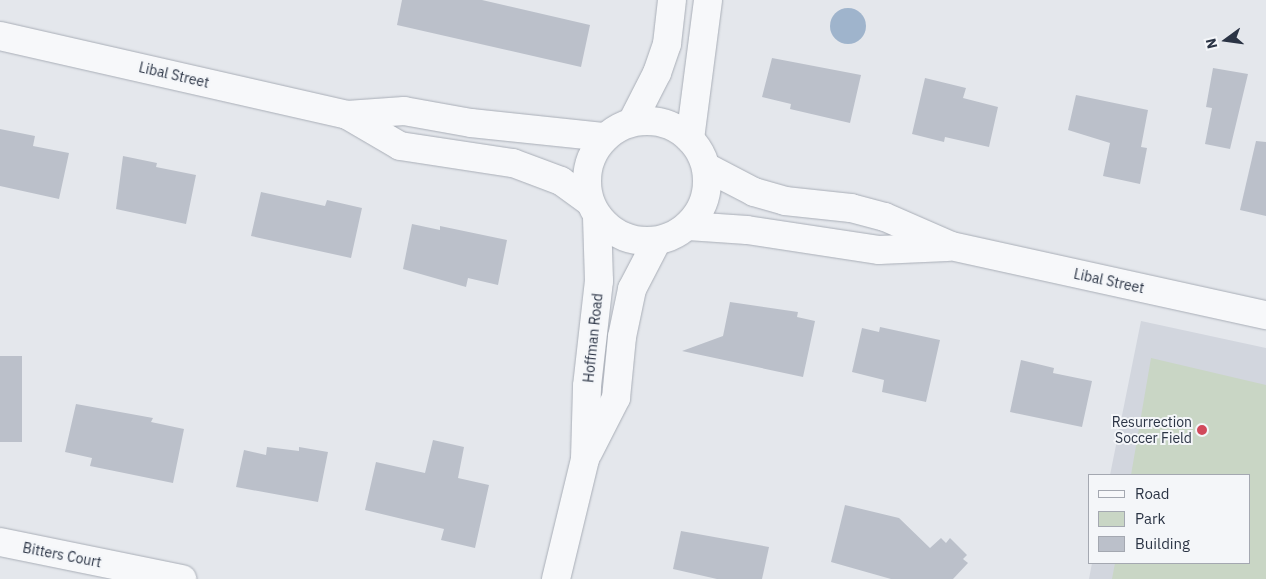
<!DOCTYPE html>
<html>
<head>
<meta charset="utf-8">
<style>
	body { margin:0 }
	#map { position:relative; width:1266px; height:579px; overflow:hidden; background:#e4e7ec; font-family:"IBM Plex Sans",sans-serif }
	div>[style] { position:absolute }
	.built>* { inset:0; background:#d2d6de }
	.green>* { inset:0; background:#c9d6c5 }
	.water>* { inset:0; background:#9fb4cc }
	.round { border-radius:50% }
	.building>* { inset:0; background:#bbc0ca; transform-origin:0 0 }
	.roads { filter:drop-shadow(0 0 1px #a9aeb7) drop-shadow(0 0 1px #a9aeb7) }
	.minor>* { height:28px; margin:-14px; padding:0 14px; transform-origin:14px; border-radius:14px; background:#f7f8fa }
	.tertiary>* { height:28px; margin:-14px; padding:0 14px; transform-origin:14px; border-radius:14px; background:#f7f8fa }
	.tertiary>.ring { margin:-14px; padding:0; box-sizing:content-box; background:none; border:28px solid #f7f8fa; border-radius:50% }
	.dots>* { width:14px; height:14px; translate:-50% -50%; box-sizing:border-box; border:2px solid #f4f6f9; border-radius:50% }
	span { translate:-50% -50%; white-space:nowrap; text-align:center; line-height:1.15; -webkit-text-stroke:4px #f4f6f9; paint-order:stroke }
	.street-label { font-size:14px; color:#2b3445 }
	.poi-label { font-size:14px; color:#2b3445 }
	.right { translate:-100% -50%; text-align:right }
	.legend { position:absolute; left:1088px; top:474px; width:162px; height:90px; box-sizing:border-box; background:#f4f6f9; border:1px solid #a4a8b1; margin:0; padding:6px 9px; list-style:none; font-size:15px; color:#2b3445 }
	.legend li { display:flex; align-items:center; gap:10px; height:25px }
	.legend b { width:25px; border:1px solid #a4a8b1 }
	.north { position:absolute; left:1201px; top:15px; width:50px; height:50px; -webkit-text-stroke:4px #f4f6f9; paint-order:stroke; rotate:256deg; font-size:14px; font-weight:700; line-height:20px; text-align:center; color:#2b3445 }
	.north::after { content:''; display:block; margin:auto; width:18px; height:22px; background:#2b3445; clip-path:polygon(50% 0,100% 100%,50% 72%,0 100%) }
</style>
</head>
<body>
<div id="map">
	<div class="built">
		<div style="clip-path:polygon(1141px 321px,1266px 348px,1266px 579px,1089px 579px,1092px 563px,1250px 563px,1250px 475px,1110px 475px)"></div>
	</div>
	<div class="green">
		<div style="clip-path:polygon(1151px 358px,1266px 385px,1266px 579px,1112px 579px,1115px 563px,1250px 563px,1250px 475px,1131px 475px)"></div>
	</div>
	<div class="water">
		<div class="round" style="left:830px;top:8px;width:36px;height:36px"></div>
	</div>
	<div class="building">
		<div style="clip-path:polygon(402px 0,482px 0,590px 25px,581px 67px,397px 25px)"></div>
		<div style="clip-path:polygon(772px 58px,861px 75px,850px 123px,790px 109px,791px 104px,762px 97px)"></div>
		<div style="clip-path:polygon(1213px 68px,1248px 74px,1230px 149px,1205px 144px,1212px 108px,1206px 107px)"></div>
		<div style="clip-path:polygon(925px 78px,966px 88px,963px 98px,998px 107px,989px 147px,945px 137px,944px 142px,912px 134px)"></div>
		<div style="clip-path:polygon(1076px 95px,1148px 110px,1141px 147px,1147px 148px,1140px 184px,1103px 176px,1110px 143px,1068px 130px)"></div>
		<div style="clip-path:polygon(0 129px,35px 136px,33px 146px,69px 153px,59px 199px,0 186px)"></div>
		<div style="clip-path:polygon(1256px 141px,1266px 142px,1266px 216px,1240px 210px)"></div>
		<div style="clip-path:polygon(123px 156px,157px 163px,156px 167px,196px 175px,186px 224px,116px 209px)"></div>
		<div style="clip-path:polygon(261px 192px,325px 206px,327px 200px,362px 208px,351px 258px,251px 236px)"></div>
		<div style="clip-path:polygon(412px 224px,440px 230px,440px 226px,507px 240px,498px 285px,468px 278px,466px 287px,403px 269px)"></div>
		<div style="clip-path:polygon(730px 302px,798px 312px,797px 317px,815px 321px,803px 377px,682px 351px,723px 336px)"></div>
		<div style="clip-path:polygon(880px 327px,940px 340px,926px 402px,882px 392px,884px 380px,852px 372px,862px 328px,879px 332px)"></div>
		<div style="left:0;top:356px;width:22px;height:86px"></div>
		<div style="clip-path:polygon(1021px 360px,1054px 368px,1053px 373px,1092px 381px,1082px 427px,1010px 412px)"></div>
		<div style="clip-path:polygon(76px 404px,153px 418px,151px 422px,184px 429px,173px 483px,90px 466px,92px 458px,65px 452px)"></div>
		<div style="clip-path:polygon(433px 440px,464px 447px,458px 478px,489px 485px,475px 548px,441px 540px,444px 529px,365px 510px,376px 462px,425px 473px)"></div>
		<div style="clip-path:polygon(267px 447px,299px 451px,299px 447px,328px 452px,318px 502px,236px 487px,244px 450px,266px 455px)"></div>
		<div style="clip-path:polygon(845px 505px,899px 518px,930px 548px,941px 538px,946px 543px,950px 538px,967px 555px,963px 559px,968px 563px,953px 579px,891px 579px,831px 562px)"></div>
		<div style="clip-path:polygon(681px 531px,769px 547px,762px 579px,717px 579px,673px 569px)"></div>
	</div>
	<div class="roads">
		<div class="minor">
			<div style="left:0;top:542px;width:186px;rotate:11.5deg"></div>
		</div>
		<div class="tertiary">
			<div style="left:0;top:36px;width:356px;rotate:12.8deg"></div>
			<div style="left:347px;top:115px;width:57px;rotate:-4deg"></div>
			<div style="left:404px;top:111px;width:68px;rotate:10.2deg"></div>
			<div style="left:471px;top:123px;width:135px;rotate:6deg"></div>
			<div style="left:347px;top:115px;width:61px;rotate:30.3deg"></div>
			<div style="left:400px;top:146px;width:114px;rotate:8.6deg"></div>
			<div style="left:513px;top:163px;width:51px;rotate:20.6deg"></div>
			<div style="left:561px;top:181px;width:34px;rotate:36deg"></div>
			<div class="ring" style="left:587px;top:121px;width:92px;height:92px"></div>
			<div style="left:632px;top:122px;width:55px;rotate:-63deg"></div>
			<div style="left:657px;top:73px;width:31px;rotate:-71deg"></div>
			<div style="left:667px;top:44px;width:44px;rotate:-83.5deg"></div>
			<div style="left:690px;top:139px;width:140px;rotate:-82.6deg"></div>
			<div style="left:706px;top:167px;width:54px;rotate:27.5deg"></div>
			<div style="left:754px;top:192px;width:32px;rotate:16deg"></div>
			<div style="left:785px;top:201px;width:66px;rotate:6.1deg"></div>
			<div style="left:851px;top:208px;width:35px;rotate:15deg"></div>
			<div style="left:885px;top:217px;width:72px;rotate:23.7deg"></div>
			<div style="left:951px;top:246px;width:322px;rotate:12.4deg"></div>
			<div style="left:688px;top:226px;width:59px;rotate:3.9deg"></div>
			<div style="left:747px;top:230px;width:134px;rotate:8.6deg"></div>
			<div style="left:879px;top:250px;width:68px;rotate:-2.5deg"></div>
			<div style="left:588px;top:453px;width:62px;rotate:-63deg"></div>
			<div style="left:616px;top:398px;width:61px;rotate:-84.4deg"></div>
			<div style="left:622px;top:337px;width:49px;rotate:-78.2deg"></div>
			<div style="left:632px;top:289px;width:54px;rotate:-62.5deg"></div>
			<div style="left:556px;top:579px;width:123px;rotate:-76.4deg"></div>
			<div style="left:585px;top:459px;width:73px;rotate:-88.4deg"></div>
			<div style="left:587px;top:386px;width:106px;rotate:-83.5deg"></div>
			<div style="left:599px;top:281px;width:65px;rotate:-91.8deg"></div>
		</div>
	</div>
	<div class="dots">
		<div style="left:1202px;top:430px;background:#d1495b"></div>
	</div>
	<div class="street-label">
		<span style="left:174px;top:75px;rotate:13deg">Libal Street</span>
		<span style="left:1109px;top:281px;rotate:12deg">Libal Street</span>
		<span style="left:593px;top:338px;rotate:-84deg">Hoffman Road</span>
		<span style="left:62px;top:555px;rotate:11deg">Bitters Court</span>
	</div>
	<div class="poi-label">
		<span class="right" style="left:1192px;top:430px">Resurrection<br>Soccer Field</span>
	</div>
	<ul class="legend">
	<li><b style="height:6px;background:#f7f8fa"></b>Road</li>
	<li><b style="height:14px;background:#c9d6c5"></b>Park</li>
	<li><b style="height:14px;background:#bbc0ca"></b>Building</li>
	</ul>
	<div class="north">N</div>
</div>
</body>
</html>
